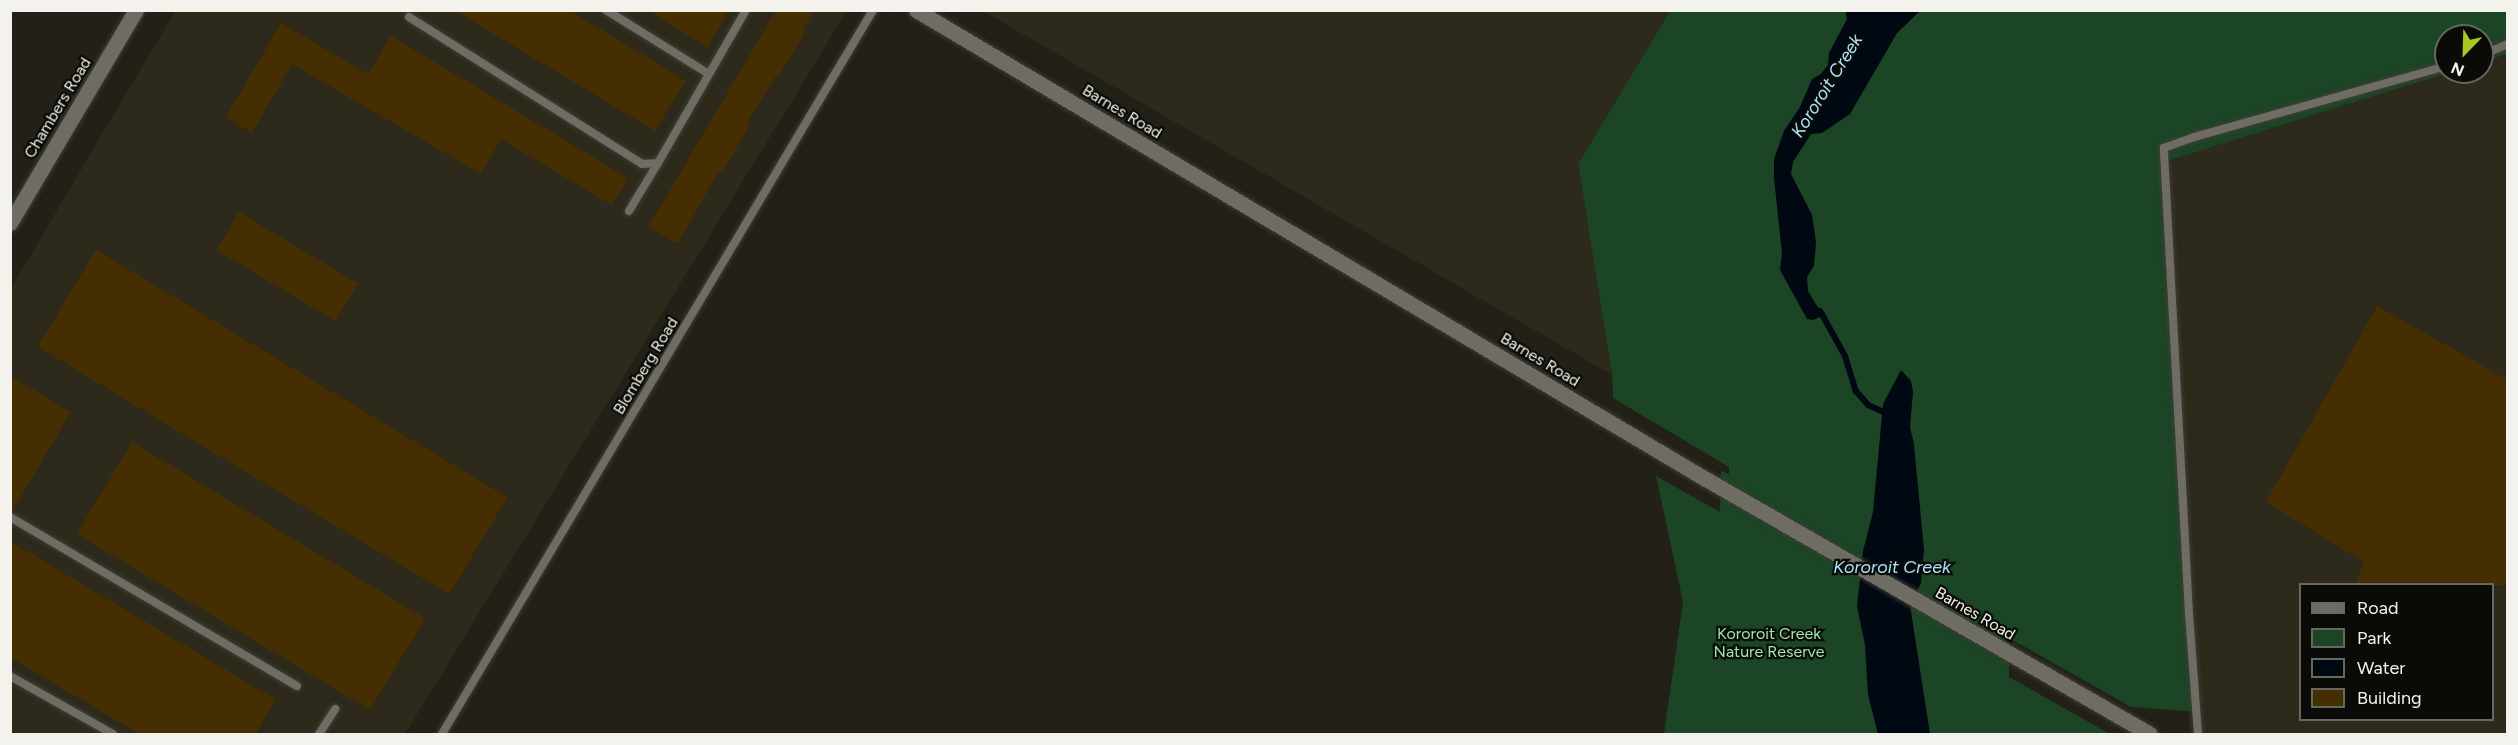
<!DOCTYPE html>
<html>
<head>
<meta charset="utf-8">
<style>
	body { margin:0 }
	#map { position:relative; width:2518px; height:745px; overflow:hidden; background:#222017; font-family:Figtree,sans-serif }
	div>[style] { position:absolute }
	.built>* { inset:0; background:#2d2a1b }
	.green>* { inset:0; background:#1b4524 }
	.water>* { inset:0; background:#000912 }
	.stream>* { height:6px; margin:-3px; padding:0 3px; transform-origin:3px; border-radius:3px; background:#000912 }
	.building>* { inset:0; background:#452e01; transform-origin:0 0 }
	.roads { filter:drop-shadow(0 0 2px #3e3d37) drop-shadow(0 0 2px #3e3d37) }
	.service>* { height:8px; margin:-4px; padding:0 4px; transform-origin:4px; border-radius:4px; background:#6f6d63 }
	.minor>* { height:15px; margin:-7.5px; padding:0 7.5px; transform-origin:7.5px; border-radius:7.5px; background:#6f6d63 }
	span { translate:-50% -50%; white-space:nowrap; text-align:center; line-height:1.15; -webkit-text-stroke:4.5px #0a0a06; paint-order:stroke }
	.street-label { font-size:16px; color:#f3f2ec }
	.park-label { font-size:16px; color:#9ee8a9 }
	.water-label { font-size:18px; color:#abe2fd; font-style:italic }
	.frame { position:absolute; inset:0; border:12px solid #f3f2ec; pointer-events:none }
	.legend { position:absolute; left:2299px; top:583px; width:195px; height:138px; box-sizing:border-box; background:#0a0a06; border:2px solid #676762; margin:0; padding:8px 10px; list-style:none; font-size:18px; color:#f3f2ec }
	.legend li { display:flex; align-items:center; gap:12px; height:30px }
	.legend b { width:30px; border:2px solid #676762 }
	.north { position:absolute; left:2434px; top:24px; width:60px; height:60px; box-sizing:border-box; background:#0a0a06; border:2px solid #676762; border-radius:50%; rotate:203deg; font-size:16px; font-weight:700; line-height:24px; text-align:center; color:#f3f2ec }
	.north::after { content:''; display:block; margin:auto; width:21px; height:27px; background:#a6c821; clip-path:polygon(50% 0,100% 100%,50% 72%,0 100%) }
</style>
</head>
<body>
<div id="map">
	<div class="built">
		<div style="clip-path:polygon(175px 11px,847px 11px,405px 734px,11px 734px,11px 288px)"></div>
		<div style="clip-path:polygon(983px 11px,1670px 11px,1578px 164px,1612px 375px)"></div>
		<div style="clip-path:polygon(evenodd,2507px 54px,2507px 734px,2200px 734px,2164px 162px,2451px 72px,2482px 72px,2482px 62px,2507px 54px,2300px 584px,2492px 584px,2492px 720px,2300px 720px,2300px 584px)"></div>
	</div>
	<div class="green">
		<div style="clip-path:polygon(1670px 11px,2507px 11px,2507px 54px,2482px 62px,2482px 36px,2446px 36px,2446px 72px,2451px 72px,2164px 162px,2198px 712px,2131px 707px,2009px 638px,2009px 677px,2110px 734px,1664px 734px,1683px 602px,1656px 476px,1720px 512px,1721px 471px,1729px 474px,1729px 467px,1613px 398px,1612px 374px,1578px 164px)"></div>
	</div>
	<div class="water">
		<div style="clip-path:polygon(1845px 11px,1920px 11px,1897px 33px,1850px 114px,1822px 133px,1811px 134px,1793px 162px,1791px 174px,1812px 215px,1816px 242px,1814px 266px,1807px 277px,1808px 291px,1817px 306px,1826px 314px,1813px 320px,1807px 319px,1780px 270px,1782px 253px,1774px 178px,1774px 159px,1784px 131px,1800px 107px,1812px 79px,1821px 74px,1828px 65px,1829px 53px,1847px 19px)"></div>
		<div style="clip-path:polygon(1901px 370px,1911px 381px,1913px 392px,1910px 427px,1914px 444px,1924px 550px,1921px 583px,1910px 605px,1930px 734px,1878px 734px,1868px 695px,1865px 645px,1857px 606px,1863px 551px,1873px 512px,1883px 404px)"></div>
	</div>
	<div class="stream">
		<div style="left:1820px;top:311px;width:51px;rotate:60.9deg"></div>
		<div style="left:1845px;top:356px;width:37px;rotate:73deg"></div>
		<div style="left:1856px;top:391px;width:18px;rotate:49deg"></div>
		<div style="left:1868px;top:405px;width:24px;rotate:24deg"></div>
	</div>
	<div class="building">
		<div style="clip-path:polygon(454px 10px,569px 10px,686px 81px,655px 131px)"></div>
		<div style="clip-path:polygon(647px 10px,729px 10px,707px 47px)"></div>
		<div style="clip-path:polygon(776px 10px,814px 10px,802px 31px,805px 32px,777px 79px,775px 77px,747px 123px,750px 125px,722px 172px,719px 170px,678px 244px,649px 226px)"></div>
		<div style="clip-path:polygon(281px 23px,368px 74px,391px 36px,628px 178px,612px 205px,501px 139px,481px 174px,292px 64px,252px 133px,226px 117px)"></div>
		<div style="left:239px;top:212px;width:139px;height:44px;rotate:31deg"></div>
		<div style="left:96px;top:250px;width:480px;height:113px;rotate:31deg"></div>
		<div style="clip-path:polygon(2377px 306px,2508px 380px,2508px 585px,2355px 585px,2364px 562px,2266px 502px)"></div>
		<div style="clip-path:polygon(10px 376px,71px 412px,12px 512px,10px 511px)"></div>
		<div style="left:132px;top:442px;width:342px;height:107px;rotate:31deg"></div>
		<div style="clip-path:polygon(10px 541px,276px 700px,255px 735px,141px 735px,10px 657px)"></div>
	</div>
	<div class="roads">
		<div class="service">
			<div style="left:606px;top:10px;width:121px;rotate:31.9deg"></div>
			<div style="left:409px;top:17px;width:275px;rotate:32.2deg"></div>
			<div style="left:642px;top:164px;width:16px;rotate:-4deg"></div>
			<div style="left:658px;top:163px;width:177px;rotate:-60.1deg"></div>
			<div style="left:2482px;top:55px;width:28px;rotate:-23deg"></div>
			<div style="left:629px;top:211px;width:56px;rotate:-58.9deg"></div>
			<div style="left:10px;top:517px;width:333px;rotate:30.5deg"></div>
			<div style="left:10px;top:676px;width:118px;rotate:29.4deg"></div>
			<div style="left:319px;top:734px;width:30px;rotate:-57deg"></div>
			<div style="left:442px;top:734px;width:843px;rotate:-59.23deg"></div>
			<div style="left:2198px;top:734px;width:120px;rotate:-94.3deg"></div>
			<div style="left:2189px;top:614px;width:467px;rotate:-93.1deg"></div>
			<div style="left:2164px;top:148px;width:32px;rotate:-20deg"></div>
			<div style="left:2194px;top:137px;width:262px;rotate:-15.7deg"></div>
		</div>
		<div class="minor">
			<div style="left:916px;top:10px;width:916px;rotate:30.71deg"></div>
			<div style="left:1704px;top:478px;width:514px;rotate:29.86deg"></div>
			<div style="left:10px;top:223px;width:247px;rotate:-59.4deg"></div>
		</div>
	</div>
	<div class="street-label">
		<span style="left:58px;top:108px;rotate:-59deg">Chambers Road</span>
		<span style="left:1122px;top:112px;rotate:31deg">Barnes Road</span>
		<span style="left:1540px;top:360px;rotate:31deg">Barnes Road</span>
		<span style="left:646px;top:366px;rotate:-59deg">Blomberg Road</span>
		<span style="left:1975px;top:614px;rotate:30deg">Barnes Road</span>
	</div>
	<div class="park-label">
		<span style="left:1769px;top:643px">Kororoit Creek<br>Nature Reserve</span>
	</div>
	<div class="water-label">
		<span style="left:1827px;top:86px;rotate:-58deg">Kororoit Creek</span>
		<span style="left:1892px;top:567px">Kororoit Creek</span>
	</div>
	<div class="frame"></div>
	<ul class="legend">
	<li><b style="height:8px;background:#6f6d63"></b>Road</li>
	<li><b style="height:16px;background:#1b4524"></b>Park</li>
	<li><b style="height:16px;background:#000912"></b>Water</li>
	<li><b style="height:16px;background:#452e01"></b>Building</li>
	</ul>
	<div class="north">N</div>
</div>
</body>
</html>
